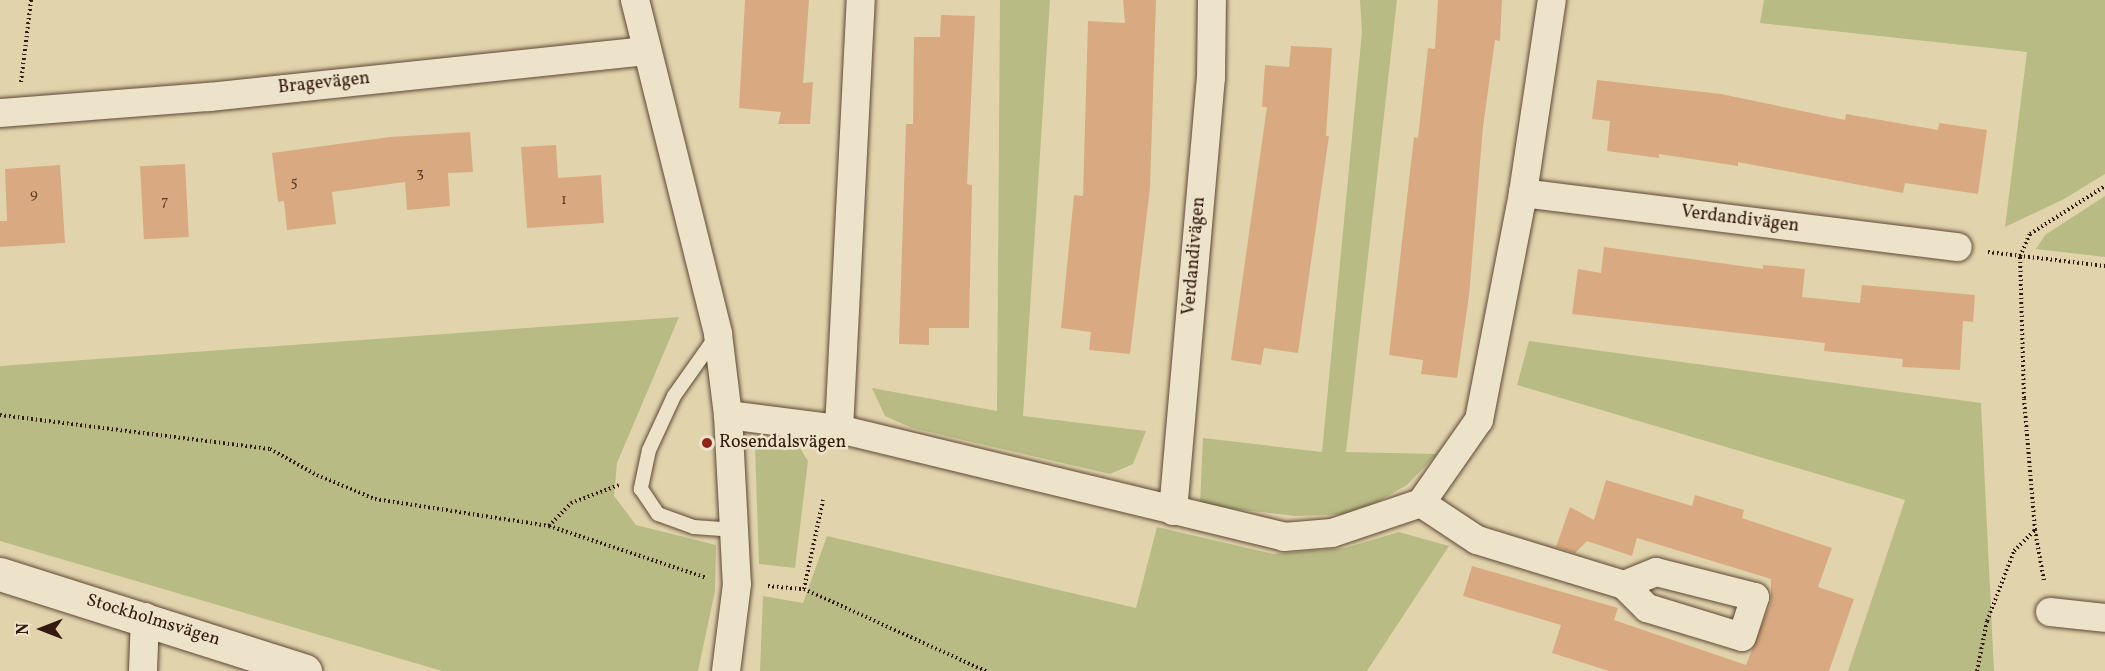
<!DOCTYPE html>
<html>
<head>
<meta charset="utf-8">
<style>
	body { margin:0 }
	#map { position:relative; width:2105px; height:671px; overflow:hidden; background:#e1d4ad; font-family:Vollkorn,serif }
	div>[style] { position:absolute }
	.green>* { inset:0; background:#b9bb85 }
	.building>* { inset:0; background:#d9aa81; transform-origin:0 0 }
	.path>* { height:4px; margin-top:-2px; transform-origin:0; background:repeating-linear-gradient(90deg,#34190e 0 1.5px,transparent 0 4.5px) }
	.roads { filter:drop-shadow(0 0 2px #5f4836) drop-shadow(0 0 2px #5f4836) }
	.lane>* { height:14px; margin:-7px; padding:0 7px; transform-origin:7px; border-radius:7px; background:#ece3ca }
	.street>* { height:28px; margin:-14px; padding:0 14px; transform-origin:14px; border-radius:14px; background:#ece3ca }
	.secondary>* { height:33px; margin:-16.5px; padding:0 16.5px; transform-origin:16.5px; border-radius:16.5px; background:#ece3ca }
	.dots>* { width:16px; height:16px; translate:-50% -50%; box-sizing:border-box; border:3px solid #ece3ca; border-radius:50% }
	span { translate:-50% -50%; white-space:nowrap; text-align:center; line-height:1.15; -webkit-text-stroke:5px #ece3ca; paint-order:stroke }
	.number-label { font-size:15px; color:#5d3d2b }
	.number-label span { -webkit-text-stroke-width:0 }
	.street-label { font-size:18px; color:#34190e }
	.poi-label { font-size:18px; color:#34190e }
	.left { translate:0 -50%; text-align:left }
	.north { position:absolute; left:12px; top:599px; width:60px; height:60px; -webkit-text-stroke:4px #ece3ca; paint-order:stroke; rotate:270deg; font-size:16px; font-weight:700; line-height:24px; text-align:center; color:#34190e }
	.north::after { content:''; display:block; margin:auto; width:21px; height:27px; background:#34190e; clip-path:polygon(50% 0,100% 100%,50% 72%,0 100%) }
</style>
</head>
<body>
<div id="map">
	<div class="green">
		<div style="clip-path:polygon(1000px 0,1050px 0,1023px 416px,1146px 431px,1133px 464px,1110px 474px,912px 428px,885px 416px,872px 388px,997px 411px)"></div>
		<div style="clip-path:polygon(1360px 0,1397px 0,1346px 452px,1437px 454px,1407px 485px,1355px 514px,1295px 516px,1200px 505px,1203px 438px,1322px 452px,1362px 32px)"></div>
		<div style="clip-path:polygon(1764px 0,2105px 0,2105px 174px,2064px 199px,2005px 227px,2027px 52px,1760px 23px)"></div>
		<div style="clip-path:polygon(2105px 196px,2105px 257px,2036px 249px,2045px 235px)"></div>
		<div style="clip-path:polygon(679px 317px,617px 463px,614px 496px,636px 525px,716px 545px,715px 591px,698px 671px,442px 671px,0 541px,0 366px)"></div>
		<div style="clip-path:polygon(1529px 341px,1981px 403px,1994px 671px,1848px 671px,1905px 500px,1517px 385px)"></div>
		<div style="clip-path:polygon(775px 438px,796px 442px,808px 461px,795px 568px,759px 564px,755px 447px)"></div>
		<div style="clip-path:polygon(1157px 527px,1273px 554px,1345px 548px,1399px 532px,1449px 546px,1367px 671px,760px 671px,763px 596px,803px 603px,827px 536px,1136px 608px)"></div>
	</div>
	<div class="building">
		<div style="clip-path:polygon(745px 0,809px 0,803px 83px,813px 82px,810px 124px,778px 124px,781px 112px,739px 108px)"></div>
		<div style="clip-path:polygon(1123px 0,1156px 0,1150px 188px,1130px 354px,1089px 350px,1091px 332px,1061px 328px,1074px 195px,1083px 196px,1088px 21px,1125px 23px)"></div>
		<div style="clip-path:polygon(1438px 0,1502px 0,1500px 41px,1495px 40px,1483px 127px,1469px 296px,1457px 378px,1421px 374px,1423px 360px,1389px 355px,1414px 137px,1418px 138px,1428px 48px,1435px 49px)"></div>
		<div style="clip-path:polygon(941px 15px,975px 16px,967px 184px,972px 185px,969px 328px,929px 328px,929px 345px,899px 344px,906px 124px,913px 124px,914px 37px,940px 37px)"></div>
		<div style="clip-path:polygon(1291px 46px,1332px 48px,1326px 136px,1329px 136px,1298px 353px,1264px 348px,1261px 365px,1231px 360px,1267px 107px,1262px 107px,1265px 65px,1289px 67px)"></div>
		<div style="clip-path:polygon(1597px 80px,1721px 94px,1845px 120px,1846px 114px,1938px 130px,1939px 123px,1987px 130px,1978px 194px,1905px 183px,1903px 193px,1738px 162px,1738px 166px,1659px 154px,1659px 158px,1607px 151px,1610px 121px,1592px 119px)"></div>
		<div style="clip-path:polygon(470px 132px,473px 172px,448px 173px,450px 206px,407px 210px,405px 182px,332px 192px,336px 224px,287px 230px,284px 201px,278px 202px,272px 153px,390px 137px)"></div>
		<div style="clip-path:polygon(556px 145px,558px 178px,601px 175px,604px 223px,527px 228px,521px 147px)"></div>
		<div style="left:185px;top:164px;width:73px;height:45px;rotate:87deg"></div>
		<div style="clip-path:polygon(60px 165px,65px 243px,0 247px,0 221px,7px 221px,5px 169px)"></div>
		<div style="clip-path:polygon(1604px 247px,1763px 269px,1763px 265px,1805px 269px,1802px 297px,1860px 303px,1862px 285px,1975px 295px,1973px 322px,1963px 321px,1960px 370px,1902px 367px,1903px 359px,1824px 351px,1825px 343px,1572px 314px,1578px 269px,1601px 273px)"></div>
		<div style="clip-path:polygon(1606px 480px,1692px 506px,1695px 495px,1744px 510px,1742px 518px,1832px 548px,1818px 587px,1854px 599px,1829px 671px,1609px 671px,1552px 653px,1561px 625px,1463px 596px,1472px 566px,1618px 608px,1614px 620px,1746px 665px,1771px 602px,1771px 579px,1637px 538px,1632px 556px,1587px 541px,1575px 553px,1556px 547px,1570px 507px,1594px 520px)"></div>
	</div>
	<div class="path">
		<div style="left:21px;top:82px;width:83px;rotate:-83deg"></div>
		<div style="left:1988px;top:252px;width:118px;rotate:6.8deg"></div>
		<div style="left:0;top:415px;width:272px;rotate:7.2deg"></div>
		<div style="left:270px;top:449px;width:54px;rotate:29deg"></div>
		<div style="left:317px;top:475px;width:63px;rotate:22.5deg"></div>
		<div style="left:375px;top:499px;width:176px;rotate:8.8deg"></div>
		<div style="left:549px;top:526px;width:166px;rotate:18.2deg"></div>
		<div style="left:549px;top:526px;width:32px;rotate:-46deg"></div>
		<div style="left:571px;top:503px;width:51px;rotate:-20.6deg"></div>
		<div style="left:2035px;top:530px;width:52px;rotate:80deg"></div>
		<div style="left:768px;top:586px;width:36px;rotate:5deg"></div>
		<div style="left:804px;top:589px;width:200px;rotate:24.3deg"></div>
		<div style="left:804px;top:589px;width:91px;rotate:-77.9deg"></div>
		<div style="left:1977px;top:671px;width:51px;rotate:-78.7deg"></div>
		<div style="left:1987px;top:621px;width:75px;rotate:-68.9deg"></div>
		<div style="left:2014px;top:551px;width:30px;rotate:-45deg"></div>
		<div style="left:2035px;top:530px;width:132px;rotate:-94.8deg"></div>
		<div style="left:2024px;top:398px;width:142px;rotate:-91.6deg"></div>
		<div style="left:2020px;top:256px;width:24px;rotate:-66deg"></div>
		<div style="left:2030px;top:234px;width:89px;rotate:-32.6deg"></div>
	</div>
	<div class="roads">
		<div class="lane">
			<div style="left:715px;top:338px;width:71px;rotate:125.3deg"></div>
			<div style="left:674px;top:396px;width:60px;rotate:114.8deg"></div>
			<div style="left:649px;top:450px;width:40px;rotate:102deg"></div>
			<div style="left:641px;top:489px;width:30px;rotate:56deg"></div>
			<div style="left:658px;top:514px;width:38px;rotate:20deg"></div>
			<div style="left:694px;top:527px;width:41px;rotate:4.2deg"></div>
		</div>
		<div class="street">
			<div style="left:635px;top:0;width:344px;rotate:76deg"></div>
			<div style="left:718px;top:334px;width:82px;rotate:83deg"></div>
			<div style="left:728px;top:415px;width:169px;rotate:87deg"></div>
			<div style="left:737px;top:584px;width:88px;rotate:97.2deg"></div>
			<div style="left:0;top:113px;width:210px;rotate:-4.4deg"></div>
			<div style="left:209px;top:97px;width:440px;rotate:-6deg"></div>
			<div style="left:1523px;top:193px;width:438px;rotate:7.1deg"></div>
			<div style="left:728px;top:415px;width:112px;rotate:7.2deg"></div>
			<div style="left:839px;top:429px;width:458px;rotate:13.6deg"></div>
			<div style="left:1284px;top:537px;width:48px;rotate:-4.8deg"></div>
			<div style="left:1332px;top:533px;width:94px;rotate:-18.6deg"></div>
			<div style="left:1421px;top:503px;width:101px;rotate:-55.1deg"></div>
			<div style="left:1479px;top:420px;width:231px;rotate:-79deg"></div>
			<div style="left:1523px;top:193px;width:195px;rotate:-81.5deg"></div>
			<div style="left:839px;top:429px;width:430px;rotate:-87.1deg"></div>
			<div style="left:1421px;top:503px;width:67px;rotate:33.5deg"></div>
			<div style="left:1477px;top:540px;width:154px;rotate:17deg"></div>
			<div style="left:1624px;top:585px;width:33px;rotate:45deg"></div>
			<div style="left:1647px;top:608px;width:99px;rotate:17deg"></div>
			<div style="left:1742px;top:637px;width:42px;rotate:-72deg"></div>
			<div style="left:1755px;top:597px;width:102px;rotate:-165.8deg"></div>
			<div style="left:1656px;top:572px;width:35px;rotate:158deg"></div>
			<div style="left:1173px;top:511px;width:435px;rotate:-85deg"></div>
			<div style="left:1211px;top:78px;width:78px;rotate:-89.3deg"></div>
			<div style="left:2050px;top:612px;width:55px;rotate:6.2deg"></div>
			<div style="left:143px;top:671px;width:54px;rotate:-87.9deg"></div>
		</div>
		<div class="secondary">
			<div style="left:0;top:574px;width:320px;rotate:17.6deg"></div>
		</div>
	</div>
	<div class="dots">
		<div style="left:707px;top:443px;background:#8f2418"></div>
	</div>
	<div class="number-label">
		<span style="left:420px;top:174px">3</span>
		<span style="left:294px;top:183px">5</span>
		<span style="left:34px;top:195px">9</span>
		<span style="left:564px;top:201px">1</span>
		<span style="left:165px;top:202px">7</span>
	</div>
	<div class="street-label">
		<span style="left:324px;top:84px;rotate:-6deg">Bragevägen</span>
		<span style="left:1740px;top:220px;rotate:7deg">Verdandivägen</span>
		<span style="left:1195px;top:256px;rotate:-85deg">Verdandivägen</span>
		<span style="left:153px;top:621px;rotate:17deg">Stockholmsvägen</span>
	</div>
	<div class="poi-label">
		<span class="left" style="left:719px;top:443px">Rosendalsvägen</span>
	</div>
	<div class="north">N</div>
</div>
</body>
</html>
